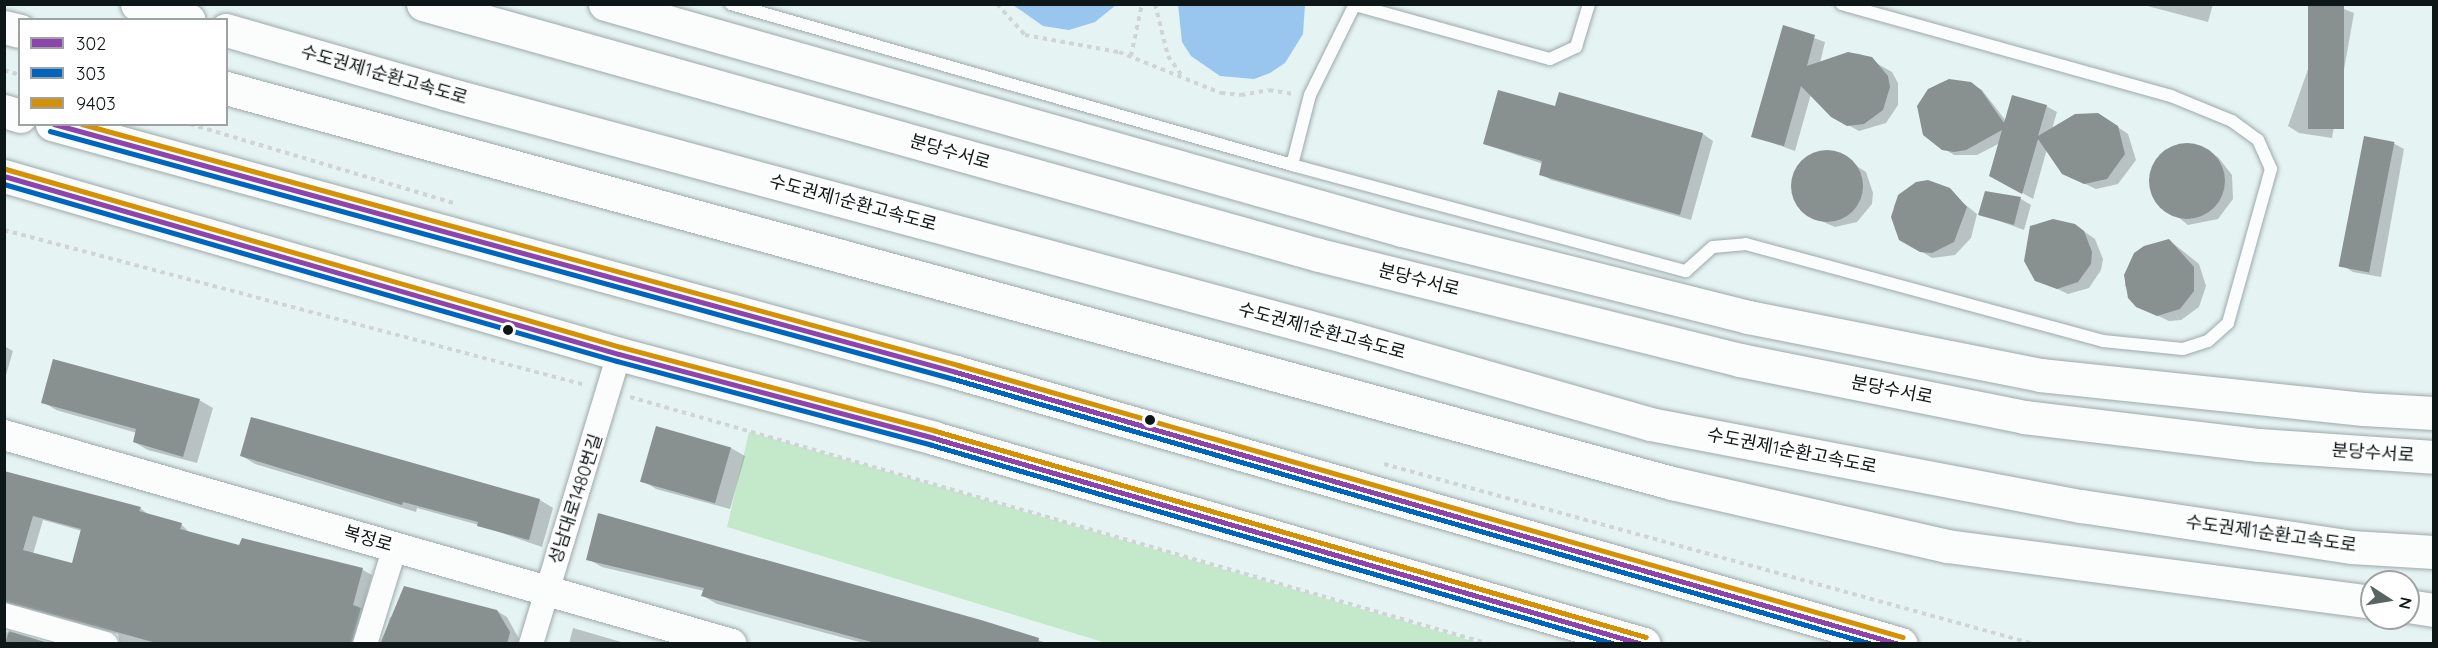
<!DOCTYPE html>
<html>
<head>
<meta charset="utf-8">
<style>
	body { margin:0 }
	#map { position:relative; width:2438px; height:648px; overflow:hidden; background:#e6f3f3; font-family:Quicksand,"Noto Sans KR",sans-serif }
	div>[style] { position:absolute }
	.green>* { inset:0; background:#c4e9ca }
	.water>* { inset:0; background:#98c6ee }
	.shadow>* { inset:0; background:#0003 }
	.building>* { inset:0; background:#889190; transform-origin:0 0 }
	.round { border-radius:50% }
	.path>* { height:4px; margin-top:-2px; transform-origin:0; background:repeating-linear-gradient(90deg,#d0d4d4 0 4.5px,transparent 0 9px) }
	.roads { filter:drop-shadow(0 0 2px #9ea9a9) drop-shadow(0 0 2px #9ea9a9) }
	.service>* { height:12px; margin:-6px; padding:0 6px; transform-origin:6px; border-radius:6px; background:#fbfdfd }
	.minor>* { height:24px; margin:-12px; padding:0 12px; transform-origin:12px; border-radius:12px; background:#fbfdfd }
	.tertiary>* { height:30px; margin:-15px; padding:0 15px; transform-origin:15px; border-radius:15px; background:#fbfdfd }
	.primary>* { height:33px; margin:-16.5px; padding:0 16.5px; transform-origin:16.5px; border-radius:16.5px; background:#fbfdfd }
	.trunk>* { height:33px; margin:-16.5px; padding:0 16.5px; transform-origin:16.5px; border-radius:16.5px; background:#fbfdfd }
	.motorway>* { height:33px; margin:-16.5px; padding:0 16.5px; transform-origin:16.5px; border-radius:16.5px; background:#fbfdfd }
	.bus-1>* { height:4.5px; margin:-2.25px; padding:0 2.25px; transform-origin:2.25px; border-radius:2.25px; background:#8e44ad }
	.bus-2>* { height:4.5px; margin:-2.25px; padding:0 2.25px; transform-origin:2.25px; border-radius:2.25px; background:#0065bd }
	.bus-3>* { height:4.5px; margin:-2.25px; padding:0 2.25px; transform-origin:2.25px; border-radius:2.25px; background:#d49103 }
	.dots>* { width:16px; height:16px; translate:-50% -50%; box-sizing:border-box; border:3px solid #fff; border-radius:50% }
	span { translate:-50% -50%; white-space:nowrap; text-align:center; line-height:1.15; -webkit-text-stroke:6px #fff; paint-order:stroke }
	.street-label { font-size:18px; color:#0e1717 }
	.frame { position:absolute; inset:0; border:6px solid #0e1717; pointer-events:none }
	.legend { position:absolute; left:18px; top:18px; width:210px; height:108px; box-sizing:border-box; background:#fff; border:2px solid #9fa2a2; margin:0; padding:8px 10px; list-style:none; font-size:18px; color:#0e1717 }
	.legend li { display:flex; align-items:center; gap:12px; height:30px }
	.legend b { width:30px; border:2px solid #9fa2a2 }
	.north { position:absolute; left:2360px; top:570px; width:60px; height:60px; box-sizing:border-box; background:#fff; border:2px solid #9fa2a2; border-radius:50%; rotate:102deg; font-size:16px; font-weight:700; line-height:24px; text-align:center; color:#0e1717 }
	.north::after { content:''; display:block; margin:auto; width:21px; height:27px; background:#5a6464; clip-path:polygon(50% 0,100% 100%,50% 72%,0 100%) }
</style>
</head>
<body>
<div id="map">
	<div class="green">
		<div style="clip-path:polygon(749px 432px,1479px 643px,1106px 643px,727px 527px)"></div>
	</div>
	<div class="water">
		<div style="clip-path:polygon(1178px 4px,1305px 5px,1303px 34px,1285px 63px,1270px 73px,1254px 79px,1220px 76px,1191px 56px,1182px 42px)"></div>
		<div style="clip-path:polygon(1013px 5px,1116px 5px,1095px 22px,1069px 30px,1043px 26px)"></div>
	</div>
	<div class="shadow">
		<div style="clip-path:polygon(2140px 4px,2213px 4px,2208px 22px)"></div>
		<div style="clip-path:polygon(2331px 4px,2354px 13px,2332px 138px,2299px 133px,2288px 126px)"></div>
		<div style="clip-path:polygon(1784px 27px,1825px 42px,1820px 63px,1848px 53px,1860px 54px,1892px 72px,1898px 83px,1898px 105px,1886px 123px,1859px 131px,1832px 116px,1811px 94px,1795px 151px,1753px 136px)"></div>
		<div style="clip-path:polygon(1949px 80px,1971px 84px,1982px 90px,2006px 121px,2046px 106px,2057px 112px,2052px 129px,2109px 121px,2128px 134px,2136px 160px,2118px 184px,2096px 189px,2075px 179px,2047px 149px,2033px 199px,1991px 175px,2000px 143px,1977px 155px,1954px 155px,1943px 148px,1919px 106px,1938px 84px)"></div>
		<div style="clip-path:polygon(1556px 107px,1703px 134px,1713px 141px,1691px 220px,1551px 180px,1541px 174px,1543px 164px,1484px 144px)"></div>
		<div style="clip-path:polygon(2393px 143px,2404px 149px,2381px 277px,2353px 272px,2343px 266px)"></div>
		<div style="clip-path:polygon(2195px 145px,2218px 157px,2232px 175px,2233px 199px,2218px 219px,2188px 225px,2153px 197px,2150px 186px,2158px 159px,2172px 147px)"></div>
		<div style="clip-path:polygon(1833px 151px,1866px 172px,1873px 193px,1872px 204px,1857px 222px,1835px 227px,1812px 217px,1797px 200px,1795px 177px,1801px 162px)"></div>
		<div style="clip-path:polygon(1917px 183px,1939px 184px,1977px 214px,1971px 238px,1955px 255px,1932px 258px,1901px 239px,1895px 229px,1894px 206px,1899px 196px)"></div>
		<div style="clip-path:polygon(1986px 193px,2021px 199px,2031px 205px,2024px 230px,1980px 214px)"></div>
		<div style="clip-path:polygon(2075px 225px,2095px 239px,2103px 259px,2101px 270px,2089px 288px,2068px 294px,2036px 279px)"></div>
		<div style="clip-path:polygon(2169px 240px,2199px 264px,2206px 286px,2199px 307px,2181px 320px,2169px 321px,2137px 306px,2125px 286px,2125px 275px)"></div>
		<div style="clip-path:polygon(4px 346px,13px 351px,4px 382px)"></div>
		<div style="clip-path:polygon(199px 400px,213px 408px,197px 463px,148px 450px,134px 442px,137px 433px,56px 410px,43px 402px)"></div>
		<div style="clip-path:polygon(657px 428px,731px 448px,745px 456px,730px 509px,656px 489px,643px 481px)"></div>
		<div style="clip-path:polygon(242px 456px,540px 500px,553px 508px,542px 547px,479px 525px,417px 508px,416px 512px,255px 464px)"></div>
		<div style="clip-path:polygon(evenodd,4px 472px,140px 508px,149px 515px,181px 524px,190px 533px,241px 547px,243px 540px,363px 570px,372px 575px,363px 610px,370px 614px,363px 644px,120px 644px,118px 634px,19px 606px,4px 609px,4px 472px,43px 520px,82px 531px,73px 565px,33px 554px,43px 520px)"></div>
		<div style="clip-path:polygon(588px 559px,981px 621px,1050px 644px,867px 644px,717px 604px,703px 596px,704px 591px,602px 567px)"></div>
		<div style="clip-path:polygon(497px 611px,507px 617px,519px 639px,518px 644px,382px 644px,390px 617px)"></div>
		<div style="clip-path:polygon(573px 628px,628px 644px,569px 644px)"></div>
		<div style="clip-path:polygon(4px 630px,6px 632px,47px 644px,4px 644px)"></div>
	</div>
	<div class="building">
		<div style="left:2308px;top:4px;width:36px;height:125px"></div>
		<div style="clip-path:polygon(1783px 25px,1815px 35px,1807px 66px,1848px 52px,1872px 57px,1888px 76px,1890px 87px,1883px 110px,1864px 124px,1847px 126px,1831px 117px,1801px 86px,1784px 146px,1751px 137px)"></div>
		<div style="clip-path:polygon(1949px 79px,1971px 82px,1981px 90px,2004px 123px,2012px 95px,2047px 105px,2038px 136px,2075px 114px,2098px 113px,2118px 126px,2125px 154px,2107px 179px,2084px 184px,2062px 174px,2038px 139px,2022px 194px,1989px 176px,2002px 130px,1966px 150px,1954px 152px,1942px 150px,1923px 135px,1917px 106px,1928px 89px)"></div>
		<div style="clip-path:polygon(1498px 90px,1555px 106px,1559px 92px,1703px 133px,1680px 215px,1539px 175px,1542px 161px,1483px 144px)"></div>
		<div style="left:2364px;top:136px;width:31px;height:133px;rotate:11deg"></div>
		<div class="round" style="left:2149px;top:143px;width:76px;height:76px"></div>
		<div class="round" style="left:1791px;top:150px;width:72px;height:72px"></div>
		<div style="clip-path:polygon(1928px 180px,1950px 188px,1967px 207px,1954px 242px,1932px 253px,1920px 252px,1899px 240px,1891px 217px,1898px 195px,1916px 182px)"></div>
		<div style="clip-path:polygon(1985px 191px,2021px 197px,2014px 225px,1978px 215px)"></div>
		<div style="clip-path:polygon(2053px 219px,2075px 224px,2084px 231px,2092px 252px,2091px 264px,2078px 282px,2057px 289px,2035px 281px,2024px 261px,2030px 226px)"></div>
		<div style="clip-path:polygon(2169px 239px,2194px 267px,2194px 291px,2180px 309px,2157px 316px,2136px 307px,2128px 298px,2124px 275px,2134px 253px,2144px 246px)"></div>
		<div style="clip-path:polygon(53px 359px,200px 399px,183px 457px,133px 442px,136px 429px,41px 403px)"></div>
		<div style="clip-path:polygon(251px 417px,540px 499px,529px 540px,477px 526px,478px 522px,403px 502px,402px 505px,240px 456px)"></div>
		<div style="left:656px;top:426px;width:78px;height:58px;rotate:16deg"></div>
		<div style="clip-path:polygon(evenodd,4px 471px,141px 507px,139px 511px,182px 523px,180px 529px,239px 545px,242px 538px,363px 568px,353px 605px,361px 608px,351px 644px,160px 644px,4px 601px,4px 471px,33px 516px,81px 529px,72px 563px,23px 550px,33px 516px)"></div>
		<div style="clip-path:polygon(598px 513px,981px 620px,1039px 638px,1038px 644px,879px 644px,701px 596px,704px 588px,586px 560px)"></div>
		<div style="clip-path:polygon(404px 586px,497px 610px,510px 632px,507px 644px,380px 644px)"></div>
		<div style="clip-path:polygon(9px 631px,52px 644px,5px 644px)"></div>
	</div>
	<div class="path">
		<div style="left:997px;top:4px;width:42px;rotate:47.9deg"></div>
		<div style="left:1025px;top:35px;width:96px;rotate:10.3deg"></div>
		<div style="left:1119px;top:52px;width:110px;rotate:21.9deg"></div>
		<div style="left:1221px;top:93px;width:20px;rotate:6deg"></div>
		<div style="left:1241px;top:95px;width:28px;rotate:-10deg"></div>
		<div style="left:1269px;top:90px;width:25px;rotate:9deg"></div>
		<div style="left:1155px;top:4px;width:54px;rotate:76deg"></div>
		<div style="left:1168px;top:56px;width:24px;rotate:55deg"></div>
		<div style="left:1131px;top:56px;width:53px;rotate:-78.1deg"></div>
		<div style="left:4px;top:70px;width:17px;rotate:17deg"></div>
		<div style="left:190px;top:124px;width:275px;rotate:16.7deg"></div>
		<div style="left:4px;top:230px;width:601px;rotate:14.94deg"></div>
		<div style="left:630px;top:397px;width:894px;rotate:16.04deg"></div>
		<div style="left:1384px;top:464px;width:674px;rotate:15.48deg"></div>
	</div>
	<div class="roads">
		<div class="service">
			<div style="left:731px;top:4px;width:584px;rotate:16.01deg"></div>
			<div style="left:1292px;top:165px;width:408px;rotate:15.1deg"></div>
			<div style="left:1686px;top:271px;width:36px;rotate:-42deg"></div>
			<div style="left:1713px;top:247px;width:33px;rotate:-5deg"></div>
			<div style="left:1746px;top:244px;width:370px;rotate:15.2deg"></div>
			<div style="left:2103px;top:341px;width:80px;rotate:5.7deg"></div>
			<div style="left:2183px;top:349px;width:26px;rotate:-18deg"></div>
			<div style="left:2208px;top:341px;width:27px;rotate:-42deg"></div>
			<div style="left:2228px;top:323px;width:160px;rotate:-74.4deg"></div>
			<div style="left:2271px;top:169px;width:32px;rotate:-114deg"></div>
			<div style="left:2258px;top:140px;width:32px;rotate:-144deg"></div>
			<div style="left:2232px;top:121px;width:66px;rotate:-157.7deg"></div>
			<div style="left:2171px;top:96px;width:342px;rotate:-164.4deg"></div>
			<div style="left:1355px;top:5px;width:202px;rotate:15.5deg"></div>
			<div style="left:1550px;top:59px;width:29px;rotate:-25deg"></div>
			<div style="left:1576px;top:47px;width:45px;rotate:-73.2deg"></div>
			<div style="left:1292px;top:165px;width:72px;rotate:-75.6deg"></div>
			<div style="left:1310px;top:95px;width:102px;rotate:-63.7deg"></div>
		</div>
		<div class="minor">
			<div style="left:4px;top:615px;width:106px;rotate:15.9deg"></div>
			<div style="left:365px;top:644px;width:102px;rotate:-72.8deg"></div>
			<div style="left:531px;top:644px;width:303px;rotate:-73.1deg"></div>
		</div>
		<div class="tertiary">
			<div style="left:4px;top:435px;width:757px;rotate:16.02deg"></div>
		</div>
		<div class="primary">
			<div style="left:4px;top:111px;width:17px;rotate:17deg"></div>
			<div style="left:52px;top:124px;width:937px;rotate:15.34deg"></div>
			<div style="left:956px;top:372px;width:983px;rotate:16.06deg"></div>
			<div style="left:4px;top:176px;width:640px;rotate:16.14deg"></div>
			<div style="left:619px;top:354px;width:326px;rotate:14.9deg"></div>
			<div style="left:934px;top:438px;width:739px;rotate:16.18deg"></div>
		</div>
		<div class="trunk">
			<div style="left:423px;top:4px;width:930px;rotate:15.65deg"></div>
			<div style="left:1319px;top:255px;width:434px;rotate:14deg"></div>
			<div style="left:1740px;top:360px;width:290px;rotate:11.3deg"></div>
			<div style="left:2024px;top:417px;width:237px;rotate:6.8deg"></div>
			<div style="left:2259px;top:445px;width:175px;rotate:3.9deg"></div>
			<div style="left:605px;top:4px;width:828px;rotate:15.83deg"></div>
			<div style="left:1402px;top:230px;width:357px;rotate:14.1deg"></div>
			<div style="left:1748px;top:317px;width:298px;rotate:11.2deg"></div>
			<div style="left:2040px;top:375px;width:325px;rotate:6deg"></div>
			<div style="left:2363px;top:409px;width:71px;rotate:3.2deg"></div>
		</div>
		<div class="motorway">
			<div style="left:137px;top:4px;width:54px;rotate:17.1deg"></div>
			<div style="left:4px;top:27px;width:16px;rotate:14deg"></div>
			<div style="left:226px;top:30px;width:227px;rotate:16.1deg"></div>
			<div style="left:444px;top:93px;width:935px;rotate:15.12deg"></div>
			<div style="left:1347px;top:337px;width:315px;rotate:16deg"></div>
			<div style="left:1650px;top:424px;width:439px;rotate:10.8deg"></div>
			<div style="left:2081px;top:506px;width:273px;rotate:8.6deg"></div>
			<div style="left:2351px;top:547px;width:83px;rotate:3.4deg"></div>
			<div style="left:226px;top:88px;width:1499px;rotate:15.28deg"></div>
			<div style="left:1672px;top:483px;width:282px;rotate:12.9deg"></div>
			<div style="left:1947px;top:546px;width:429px;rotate:7.5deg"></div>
			<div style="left:2408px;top:606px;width:26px;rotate:9deg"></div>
		</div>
	</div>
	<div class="bus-1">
		<div style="left:54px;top:124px;width:935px;rotate:15.37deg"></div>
		<div style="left:956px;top:372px;width:981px;rotate:16.09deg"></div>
		<div style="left:4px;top:176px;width:640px;rotate:16.14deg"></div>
		<div style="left:619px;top:354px;width:326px;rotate:14.9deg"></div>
		<div style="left:934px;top:438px;width:737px;rotate:16.22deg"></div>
	</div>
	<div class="bus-2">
		<div style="left:50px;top:131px;width:937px;rotate:15.34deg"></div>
		<div style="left:954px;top:379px;width:955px;rotate:16.1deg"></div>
		<div style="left:4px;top:184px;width:638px;rotate:16.11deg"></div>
		<div style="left:617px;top:361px;width:326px;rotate:14.9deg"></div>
		<div style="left:932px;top:445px;width:711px;rotate:16.24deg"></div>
	</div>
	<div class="bus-3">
		<div style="left:82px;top:124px;width:909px;rotate:15.38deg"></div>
		<div style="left:958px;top:365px;width:983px;rotate:16.06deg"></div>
		<div style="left:6px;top:169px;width:640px;rotate:16.14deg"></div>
		<div style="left:621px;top:347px;width:326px;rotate:14.9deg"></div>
		<div style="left:936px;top:431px;width:739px;rotate:16.18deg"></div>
	</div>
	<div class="dots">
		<div style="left:508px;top:330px;background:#0e1717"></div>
		<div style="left:1150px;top:420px;background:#0e1717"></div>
	</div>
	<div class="street-label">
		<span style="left:384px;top:75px;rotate:16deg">수도권제1순환고속도로</span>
		<span style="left:950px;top:152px;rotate:16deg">분당수서로</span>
		<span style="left:853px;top:203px;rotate:15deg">수도권제1순환고속도로</span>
		<span style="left:1419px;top:280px;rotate:14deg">분당수서로</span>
		<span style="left:1322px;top:331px;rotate:15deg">수도권제1순환고속도로</span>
		<span style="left:1892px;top:390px;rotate:11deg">분당수서로</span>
		<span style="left:1792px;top:451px;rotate:11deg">수도권제1순환고속도로</span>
		<span style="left:2373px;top:453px;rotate:4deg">분당수서로</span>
		<span style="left:576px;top:499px;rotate:-72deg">성남대로1480번길</span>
		<span style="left:2271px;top:534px;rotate:8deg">수도권제1순환고속도로</span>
		<span style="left:368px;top:539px;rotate:16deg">복정로</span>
	</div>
	<div class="frame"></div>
	<ul class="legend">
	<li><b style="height:8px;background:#8e44ad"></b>302</li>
	<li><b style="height:8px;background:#0065bd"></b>303</li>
	<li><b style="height:8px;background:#d49103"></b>9403</li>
	</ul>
	<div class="north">N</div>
</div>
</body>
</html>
